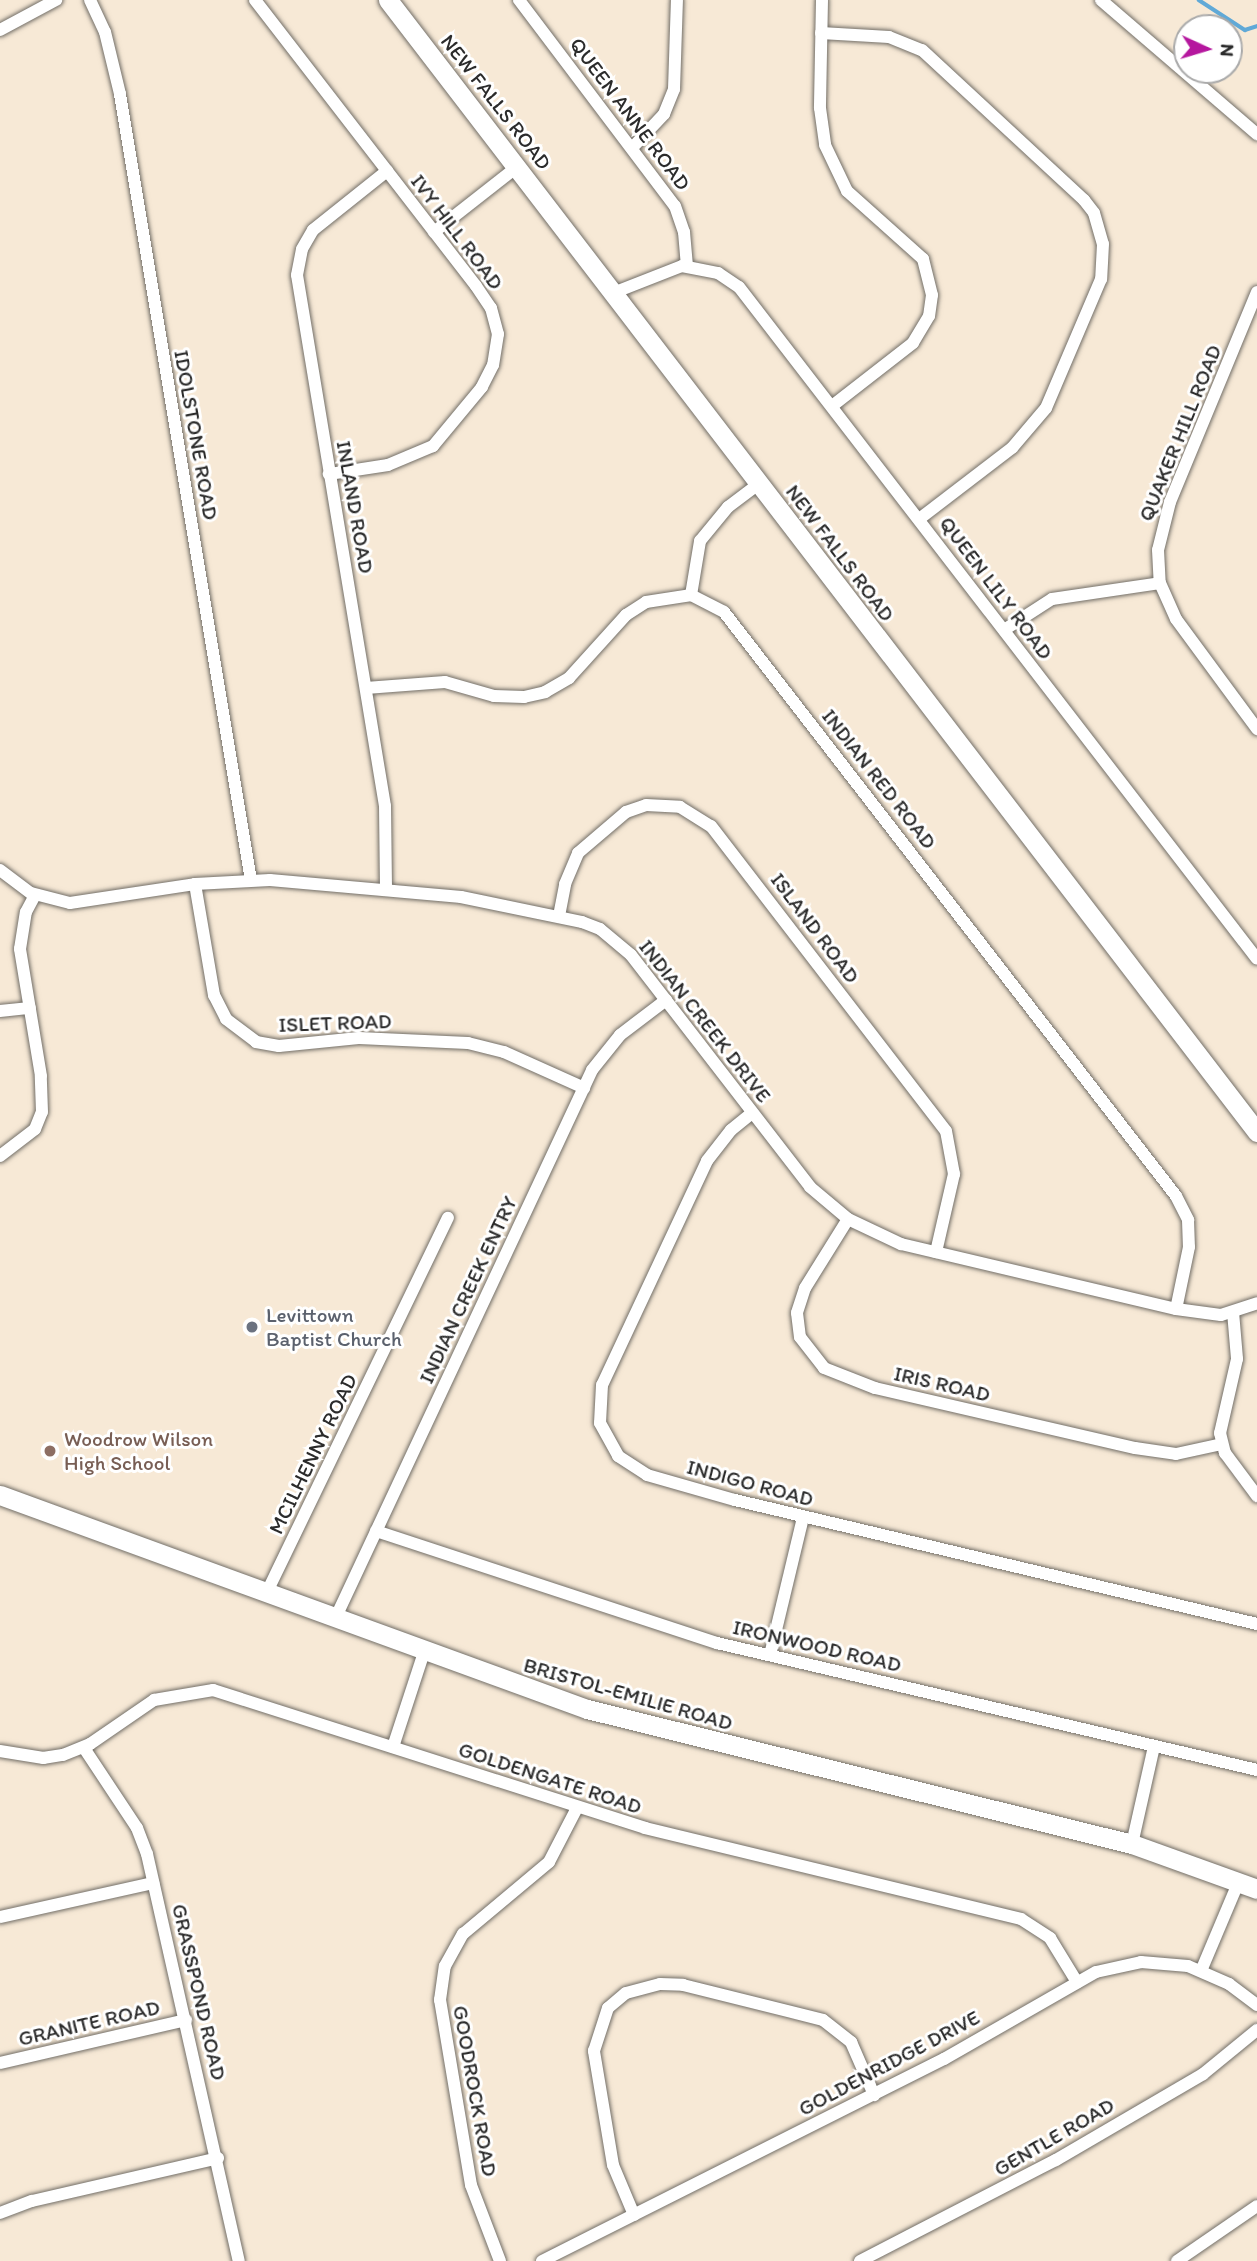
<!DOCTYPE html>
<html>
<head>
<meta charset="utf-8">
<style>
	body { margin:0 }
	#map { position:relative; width:1257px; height:2261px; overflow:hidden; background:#f7e9d6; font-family:Itim,sans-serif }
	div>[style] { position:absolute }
	.stream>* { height:3.5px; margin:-1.75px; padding:0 1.75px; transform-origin:1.75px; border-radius:1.75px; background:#60a9d7 }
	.roads { filter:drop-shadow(0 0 2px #726e67) drop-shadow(0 0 2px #726e67) }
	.street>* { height:12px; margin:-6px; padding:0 6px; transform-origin:6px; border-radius:6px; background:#fff }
	.secondary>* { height:19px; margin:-9.5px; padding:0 9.5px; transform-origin:9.5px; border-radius:9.5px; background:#fff }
	.dots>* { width:19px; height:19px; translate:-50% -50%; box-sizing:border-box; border:4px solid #fff; border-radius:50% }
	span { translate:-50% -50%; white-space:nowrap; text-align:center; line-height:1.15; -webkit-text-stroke:6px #fff; paint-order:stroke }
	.street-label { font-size:21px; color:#2b2b2b }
	.worship-label { font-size:21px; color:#5b616d }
	.left { translate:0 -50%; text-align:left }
	.education-label { font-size:21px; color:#785e54 }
	.north { position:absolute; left:1173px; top:14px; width:70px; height:70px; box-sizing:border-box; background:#fff; border:2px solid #aaa; border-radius:50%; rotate:94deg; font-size:19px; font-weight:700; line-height:28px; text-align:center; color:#2b2b2b }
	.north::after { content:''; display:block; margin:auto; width:24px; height:32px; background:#b5179e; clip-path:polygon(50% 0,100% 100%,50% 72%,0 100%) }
</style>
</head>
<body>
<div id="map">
	<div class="stream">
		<div style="left:1199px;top:0;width:55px;rotate:33.1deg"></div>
		<div style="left:1245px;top:30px;width:13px;rotate:-18deg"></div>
	</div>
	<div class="roads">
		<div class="street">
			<div style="left:90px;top:0;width:35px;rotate:65deg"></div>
			<div style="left:105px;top:32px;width:64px;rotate:76.4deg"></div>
			<div style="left:120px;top:94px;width:797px;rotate:80.54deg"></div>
			<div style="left:255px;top:0;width:361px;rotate:52.3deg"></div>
			<div style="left:476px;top:286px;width:27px;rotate:56deg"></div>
			<div style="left:491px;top:308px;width:27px;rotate:75deg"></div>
			<div style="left:498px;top:334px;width:31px;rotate:99deg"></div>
			<div style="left:493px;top:365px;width:25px;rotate:117deg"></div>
			<div style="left:482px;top:387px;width:77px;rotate:129.7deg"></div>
			<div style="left:433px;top:446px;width:49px;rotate:157.1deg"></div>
			<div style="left:388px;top:465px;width:60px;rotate:171.3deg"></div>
			<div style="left:519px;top:0;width:258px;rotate:52.9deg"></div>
			<div style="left:675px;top:206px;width:28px;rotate:71deg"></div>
			<div style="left:684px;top:232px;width:34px;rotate:85deg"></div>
			<div style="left:822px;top:0;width:108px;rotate:91.1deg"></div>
			<div style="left:820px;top:108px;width:37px;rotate:82deg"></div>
			<div style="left:825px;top:145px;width:51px;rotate:64.4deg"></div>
			<div style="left:847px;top:191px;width:102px;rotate:41.8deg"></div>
			<div style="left:923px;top:259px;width:37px;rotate:76deg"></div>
			<div style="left:932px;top:295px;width:21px;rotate:98deg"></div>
			<div style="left:929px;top:316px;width:31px;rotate:121deg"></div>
			<div style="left:913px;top:343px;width:103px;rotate:142.1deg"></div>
			<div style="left:1101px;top:0;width:206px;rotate:40.7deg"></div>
			<div style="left:0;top:30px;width:64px;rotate:-28.2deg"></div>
			<div style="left:821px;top:33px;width:68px;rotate:3.4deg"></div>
			<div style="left:889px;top:37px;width:35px;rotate:22deg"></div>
			<div style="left:922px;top:50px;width:221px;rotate:42.8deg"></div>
			<div style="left:1084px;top:200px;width:16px;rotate:52deg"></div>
			<div style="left:1094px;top:213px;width:32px;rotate:74deg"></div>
			<div style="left:1103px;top:244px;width:35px;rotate:93deg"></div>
			<div style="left:1101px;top:279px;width:140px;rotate:113.1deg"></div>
			<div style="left:1046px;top:408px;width:52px;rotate:130.4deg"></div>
			<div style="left:1012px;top:448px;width:117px;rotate:142.6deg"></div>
			<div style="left:632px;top:148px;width:47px;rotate:-46.7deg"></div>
			<div style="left:664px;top:114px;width:27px;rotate:-68deg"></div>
			<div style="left:674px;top:89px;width:89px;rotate:-88.1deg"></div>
			<div style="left:434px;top:232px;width:105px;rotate:-38.1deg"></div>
			<div style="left:1257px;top:292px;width:227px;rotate:112.5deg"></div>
			<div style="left:1170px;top:502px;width:49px;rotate:104deg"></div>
			<div style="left:1158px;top:550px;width:33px;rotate:87deg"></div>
			<div style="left:1160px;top:583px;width:39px;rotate:66deg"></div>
			<div style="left:1176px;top:619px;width:137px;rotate:53.6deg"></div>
			<div style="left:613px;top:293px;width:74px;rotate:-21.4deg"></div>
			<div style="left:682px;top:266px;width:37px;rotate:11deg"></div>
			<div style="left:718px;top:273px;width:25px;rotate:34deg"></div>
			<div style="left:739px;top:287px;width:848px;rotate:52.37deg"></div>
			<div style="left:691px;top:595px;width:55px;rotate:-80.5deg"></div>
			<div style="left:700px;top:541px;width:44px;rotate:-50.5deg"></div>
			<div style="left:728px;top:507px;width:39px;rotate:-37deg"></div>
			<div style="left:1004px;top:630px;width:57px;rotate:-32.9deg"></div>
			<div style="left:1052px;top:599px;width:109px;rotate:-8.4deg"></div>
			<div style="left:366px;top:688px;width:79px;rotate:-4.3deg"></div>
			<div style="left:445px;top:682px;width:51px;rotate:15.9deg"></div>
			<div style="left:494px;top:696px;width:30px;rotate:2deg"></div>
			<div style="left:524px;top:697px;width:22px;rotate:-13deg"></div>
			<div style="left:545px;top:692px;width:28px;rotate:-30deg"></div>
			<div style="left:569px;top:678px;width:85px;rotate:-47.9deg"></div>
			<div style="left:626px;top:615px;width:24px;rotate:-33deg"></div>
			<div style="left:646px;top:602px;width:46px;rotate:-8.8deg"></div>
			<div style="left:691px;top:595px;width:37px;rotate:27deg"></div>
			<div style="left:724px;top:612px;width:738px;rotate:52.26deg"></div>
			<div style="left:1176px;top:1196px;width:27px;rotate:63deg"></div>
			<div style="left:1188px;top:1220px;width:27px;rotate:88deg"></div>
			<div style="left:1189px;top:1247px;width:63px;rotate:101.8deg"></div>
			<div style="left:0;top:870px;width:39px;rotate:37deg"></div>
			<div style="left:31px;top:893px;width:40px;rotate:14.4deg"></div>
			<div style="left:70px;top:903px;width:126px;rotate:-8.6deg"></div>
			<div style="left:195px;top:884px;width:75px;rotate:-3.1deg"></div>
			<div style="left:270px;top:880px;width:192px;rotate:5.1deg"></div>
			<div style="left:461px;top:897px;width:124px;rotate:11.7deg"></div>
			<div style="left:582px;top:922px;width:19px;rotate:21deg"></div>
			<div style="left:600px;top:929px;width:40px;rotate:40deg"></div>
			<div style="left:631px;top:955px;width:293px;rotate:52.3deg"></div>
			<div style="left:810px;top:1187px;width:50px;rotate:40.1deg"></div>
			<div style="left:848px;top:1219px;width:59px;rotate:25.3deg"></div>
			<div style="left:901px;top:1244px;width:283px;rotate:13.3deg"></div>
			<div style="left:1176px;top:1309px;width:45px;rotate:7.6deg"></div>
			<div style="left:1221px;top:1315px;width:38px;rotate:-18deg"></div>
			<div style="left:195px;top:884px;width:113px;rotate:80.3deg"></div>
			<div style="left:214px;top:995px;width:27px;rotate:63deg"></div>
			<div style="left:226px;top:1019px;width:38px;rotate:37deg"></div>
			<div style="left:256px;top:1042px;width:23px;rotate:10deg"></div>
			<div style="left:279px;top:1046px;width:80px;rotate:-5.7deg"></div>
			<div style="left:359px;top:1038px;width:109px;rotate:2.6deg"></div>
			<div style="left:468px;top:1043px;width:37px;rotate:14deg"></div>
			<div style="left:504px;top:1052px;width:88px;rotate:24.2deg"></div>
			<div style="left:386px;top:888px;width:82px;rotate:-90.7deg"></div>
			<div style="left:385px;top:806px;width:538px;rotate:-99.41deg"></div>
			<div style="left:297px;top:275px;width:26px;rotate:-79deg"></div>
			<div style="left:302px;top:249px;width:22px;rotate:-60deg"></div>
			<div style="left:313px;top:230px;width:95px;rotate:-38.6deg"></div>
			<div style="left:559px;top:916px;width:33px;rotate:-79deg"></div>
			<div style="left:565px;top:884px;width:34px;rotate:-67deg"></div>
			<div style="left:578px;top:853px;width:63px;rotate:-40.5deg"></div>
			<div style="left:626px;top:812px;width:21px;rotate:-19deg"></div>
			<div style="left:646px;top:805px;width:34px;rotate:3deg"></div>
			<div style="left:680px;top:807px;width:36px;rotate:32deg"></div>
			<div style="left:711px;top:826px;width:385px;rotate:52.4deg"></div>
			<div style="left:946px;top:1131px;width:44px;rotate:79.5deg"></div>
			<div style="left:954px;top:1174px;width:80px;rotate:103deg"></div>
			<div style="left:0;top:1011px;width:30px;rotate:-6deg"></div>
			<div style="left:752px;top:1113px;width:27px;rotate:141deg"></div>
			<div style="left:731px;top:1130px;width:39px;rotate:128deg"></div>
			<div style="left:707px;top:1161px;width:247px;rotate:115.1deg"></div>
			<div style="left:602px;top:1385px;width:38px;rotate:93deg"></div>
			<div style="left:600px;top:1423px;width:38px;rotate:61deg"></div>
			<div style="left:618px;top:1456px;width:35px;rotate:33deg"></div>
			<div style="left:647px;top:1475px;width:91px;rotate:15.9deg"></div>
			<div style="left:735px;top:1500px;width:537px;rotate:13.36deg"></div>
			<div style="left:0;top:1156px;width:44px;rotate:-37.6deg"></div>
			<div style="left:35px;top:1129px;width:18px;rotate:-68deg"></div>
			<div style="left:42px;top:1112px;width:36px;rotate:-92deg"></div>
			<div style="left:41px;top:1076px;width:129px;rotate:-99.4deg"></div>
			<div style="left:20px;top:949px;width:37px;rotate:-81deg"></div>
			<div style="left:26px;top:912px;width:19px;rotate:-62deg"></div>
			<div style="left:848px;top:1219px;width:81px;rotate:121.9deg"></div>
			<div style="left:805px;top:1288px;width:26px;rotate:108deg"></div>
			<div style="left:797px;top:1313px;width:24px;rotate:83deg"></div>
			<div style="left:800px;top:1337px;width:39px;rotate:52deg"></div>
			<div style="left:824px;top:1368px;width:55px;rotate:21.4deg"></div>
			<div style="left:875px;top:1388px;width:267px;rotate:13deg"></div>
			<div style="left:1135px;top:1448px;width:41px;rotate:8.3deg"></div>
			<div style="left:1176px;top:1454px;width:47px;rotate:-12.3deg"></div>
			<div style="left:1233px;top:1312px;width:47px;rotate:85.1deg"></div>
			<div style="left:1237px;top:1359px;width:76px;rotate:102.9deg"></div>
			<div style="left:1220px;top:1433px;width:21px;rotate:76deg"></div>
			<div style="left:1225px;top:1453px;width:54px;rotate:53.3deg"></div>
			<div style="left:376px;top:1531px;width:359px;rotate:18.2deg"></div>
			<div style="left:717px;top:1643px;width:555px;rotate:13.23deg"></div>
			<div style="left:266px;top:1594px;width:418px;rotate:-64.2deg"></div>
			<div style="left:335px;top:1619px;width:606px;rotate:-64.91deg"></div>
			<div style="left:592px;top:1070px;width:45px;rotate:-51.3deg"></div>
			<div style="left:620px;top:1035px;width:58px;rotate:-37.3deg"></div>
			<div style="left:770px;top:1655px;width:141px;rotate:-76.5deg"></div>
			<div style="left:393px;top:1747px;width:100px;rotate:-71.9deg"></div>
			<div style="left:84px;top:1748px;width:96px;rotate:56.5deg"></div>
			<div style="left:137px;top:1828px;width:28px;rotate:69deg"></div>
			<div style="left:147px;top:1854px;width:417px;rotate:77.3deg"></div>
			<div style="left:0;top:1751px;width:44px;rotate:9.2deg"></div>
			<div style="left:43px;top:1758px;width:20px;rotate:-9deg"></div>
			<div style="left:63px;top:1755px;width:29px;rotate:-22deg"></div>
			<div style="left:90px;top:1744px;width:78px;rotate:-34.5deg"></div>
			<div style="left:154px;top:1700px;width:60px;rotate:-9.6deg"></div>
			<div style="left:213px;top:1690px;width:454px;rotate:17.7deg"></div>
			<div style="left:645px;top:1828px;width:387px;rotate:13.6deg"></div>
			<div style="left:1021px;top:1919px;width:35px;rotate:33deg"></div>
			<div style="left:1050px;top:1938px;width:52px;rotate:58.5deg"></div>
			<div style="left:1132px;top:1844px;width:100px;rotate:-77.3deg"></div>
			<div style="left:0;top:1917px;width:157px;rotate:-12.5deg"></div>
			<div style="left:1201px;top:1971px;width:98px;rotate:-67.1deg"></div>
			<div style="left:0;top:2063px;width:191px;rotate:-13deg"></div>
			<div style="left:0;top:2213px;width:34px;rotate:-21deg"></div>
			<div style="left:32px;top:2201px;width:191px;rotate:-13deg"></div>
			<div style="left:634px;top:2215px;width:54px;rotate:-112.8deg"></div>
			<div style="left:613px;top:2165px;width:116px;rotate:-99.5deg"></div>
			<div style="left:594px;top:2051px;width:45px;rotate:-72deg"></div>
			<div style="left:608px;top:2008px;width:23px;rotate:-40deg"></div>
			<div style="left:626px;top:1993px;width:35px;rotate:-15deg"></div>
			<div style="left:660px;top:1984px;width:23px;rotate:2deg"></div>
			<div style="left:683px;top:1985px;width:144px;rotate:14deg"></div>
			<div style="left:823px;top:2020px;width:36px;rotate:38deg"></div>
			<div style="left:851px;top:2042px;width:58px;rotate:66.5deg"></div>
			<div style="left:500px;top:2261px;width:81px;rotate:-110.9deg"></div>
			<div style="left:471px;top:2185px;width:188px;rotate:-99.5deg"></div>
			<div style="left:440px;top:2000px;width:34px;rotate:-82deg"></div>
			<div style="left:445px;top:1966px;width:37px;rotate:-61deg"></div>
			<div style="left:463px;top:1934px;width:112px;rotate:-39.9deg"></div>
			<div style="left:549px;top:1862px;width:61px;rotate:-62.6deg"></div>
			<div style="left:542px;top:2261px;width:450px;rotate:-26.7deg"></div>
			<div style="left:944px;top:2059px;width:175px;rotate:-29.8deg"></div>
			<div style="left:1096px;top:1972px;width:46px;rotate:-12.5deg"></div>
			<div style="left:1141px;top:1962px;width:47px;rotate:4.9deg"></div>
			<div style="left:1188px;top:1966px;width:45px;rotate:23.7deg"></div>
			<div style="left:1229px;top:1984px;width:35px;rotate:37deg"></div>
			<div style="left:860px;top:2261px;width:220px;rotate:-27.3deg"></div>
			<div style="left:1056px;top:2160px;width:170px;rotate:-30.3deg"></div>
			<div style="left:1203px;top:2074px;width:70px;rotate:-39.2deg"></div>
			<div style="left:1177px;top:2261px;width:97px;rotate:-34.5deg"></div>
		</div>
		<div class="secondary">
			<div style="left:388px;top:0;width:1427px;rotate:52.49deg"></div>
			<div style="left:0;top:1495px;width:625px;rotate:20.03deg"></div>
			<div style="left:587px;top:1709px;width:561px;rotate:13.91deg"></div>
			<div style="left:1132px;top:1844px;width:133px;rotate:19.8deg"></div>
		</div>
	</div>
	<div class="dots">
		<div style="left:252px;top:1327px;background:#6b7280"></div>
		<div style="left:50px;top:1451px;background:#8d6e63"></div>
	</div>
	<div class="street-label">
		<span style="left:496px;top:102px;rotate:52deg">NEW FALLS ROAD</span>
		<span style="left:630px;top:114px;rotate:53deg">QUEEN ANNE ROAD</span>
		<span style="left:457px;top:232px;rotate:53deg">IVY HILL ROAD</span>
		<span style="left:1180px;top:433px;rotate:-68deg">QUAKER HILL ROAD</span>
		<span style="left:196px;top:435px;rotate:80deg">IDOLSTONE ROAD</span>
		<span style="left:355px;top:507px;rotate:80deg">INLAND ROAD</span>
		<span style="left:840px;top:553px;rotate:53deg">NEW FALLS ROAD</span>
		<span style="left:996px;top:588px;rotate:53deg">QUEEN LILY ROAD</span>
		<span style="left:879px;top:779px;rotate:52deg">INDIAN RED ROAD</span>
		<span style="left:815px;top:928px;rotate:53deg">ISLAND ROAD</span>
		<span style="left:705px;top:1021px;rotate:52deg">INDIAN CREEK DRIVE</span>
		<span style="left:335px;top:1023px;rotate:-2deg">ISLET ROAD</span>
		<span style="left:468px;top:1290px;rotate:-65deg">INDIAN CREEK ENTRY</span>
		<span style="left:942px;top:1384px;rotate:13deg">IRIS ROAD</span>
		<span style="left:313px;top:1454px;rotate:-64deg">MCILHENNY ROAD</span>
		<span style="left:750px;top:1483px;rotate:15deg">INDIGO ROAD</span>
		<span style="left:817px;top:1646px;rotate:13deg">IRONWOOD ROAD</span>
		<span style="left:628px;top:1694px;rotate:16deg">BRISTOL-EMILIE ROAD</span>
		<span style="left:550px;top:1778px;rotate:18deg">GOLDENGATE ROAD</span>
		<span style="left:199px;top:1992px;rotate:77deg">GRASSPOND ROAD</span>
		<span style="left:89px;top:2023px;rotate:-13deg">GRANITE ROAD</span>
		<span style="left:889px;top:2063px;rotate:-28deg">GOLDENRIDGE DRIVE</span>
		<span style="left:475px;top:2091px;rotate:80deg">GOODROCK ROAD</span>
		<span style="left:1054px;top:2137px;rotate:-30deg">GENTLE ROAD</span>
	</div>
	<div class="worship-label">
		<span class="left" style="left:266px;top:1327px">Levittown<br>Baptist Church</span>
	</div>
	<div class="education-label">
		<span class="left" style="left:64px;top:1451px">Woodrow Wilson<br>High School</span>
	</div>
	<div class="north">N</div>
</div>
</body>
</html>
